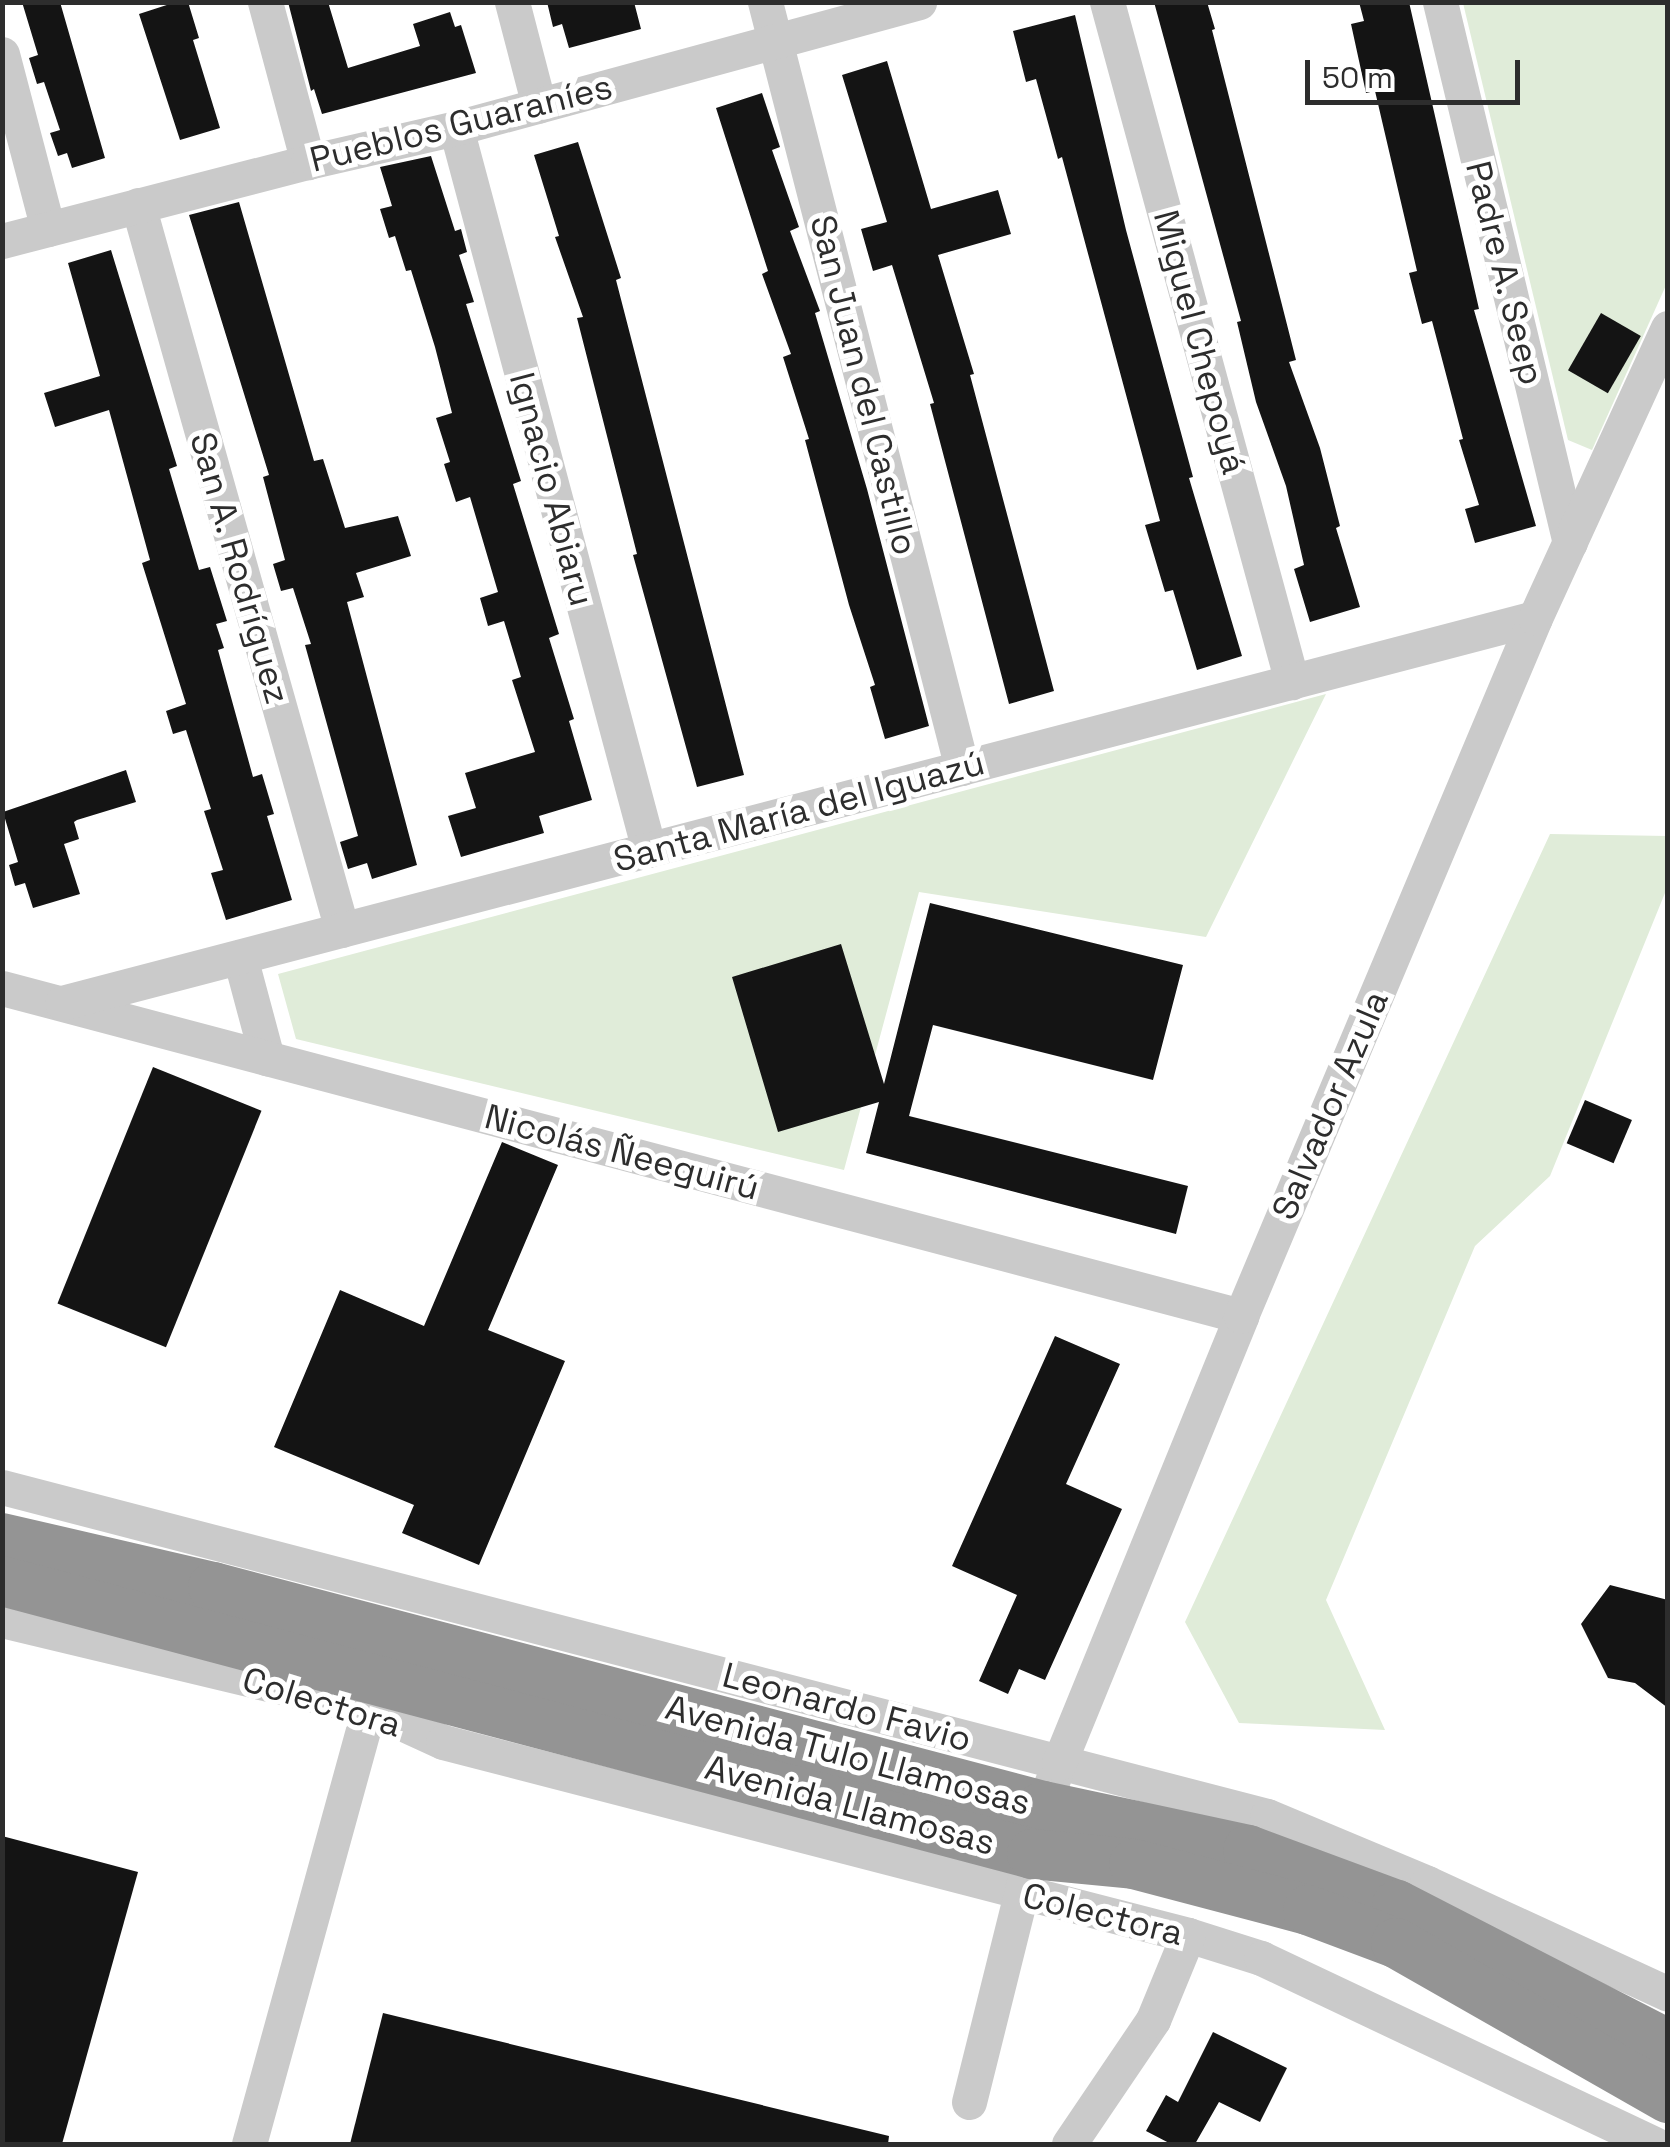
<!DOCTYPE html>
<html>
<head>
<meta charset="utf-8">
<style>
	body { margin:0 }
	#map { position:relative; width:1670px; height:2147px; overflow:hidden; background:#fff; font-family:"Space Grotesk",sans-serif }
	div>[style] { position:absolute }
	.green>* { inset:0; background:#e0ecd9 }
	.building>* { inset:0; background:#141414; transform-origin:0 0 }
	.minor>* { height:35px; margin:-17.5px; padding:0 17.5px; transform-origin:17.5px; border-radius:17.5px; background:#cacaca }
	.highway>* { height:50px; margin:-25px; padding:0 25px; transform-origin:25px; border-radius:25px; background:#949494 }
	span { translate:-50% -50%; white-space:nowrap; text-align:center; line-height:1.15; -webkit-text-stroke:10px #fff; paint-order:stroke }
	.street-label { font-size:35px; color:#2d2d2d }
	.frame { position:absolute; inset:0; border:5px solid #2d2d2d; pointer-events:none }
	.scale { position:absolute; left:1305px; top:60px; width:215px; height:45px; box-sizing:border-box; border:5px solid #2d2d2d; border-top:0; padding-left:12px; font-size:30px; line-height:35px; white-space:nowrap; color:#2d2d2d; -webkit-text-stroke:8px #fff; paint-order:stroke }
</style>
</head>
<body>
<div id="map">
	<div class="green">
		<div style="clip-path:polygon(1463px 3px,1667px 3px,1667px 283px,1592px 450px,1568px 440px)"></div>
		<div style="clip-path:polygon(1326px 694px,1206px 937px,919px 892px,844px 1170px,296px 1039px,278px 974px)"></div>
		<div style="clip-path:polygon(1550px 834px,1667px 836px,1667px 888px,1550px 1176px,1475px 1246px,1326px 1600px,1385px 1730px,1239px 1723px,1185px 1622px)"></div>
	</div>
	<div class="building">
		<div style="clip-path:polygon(22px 2px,60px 2px,105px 158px,72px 168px,67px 153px,58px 156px,50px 133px,60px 130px,44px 82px,37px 84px,29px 58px,38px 55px)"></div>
		<div style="clip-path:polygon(176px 2px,188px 2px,199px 38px,193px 40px,220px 128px,180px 140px,139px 14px)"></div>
		<div style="clip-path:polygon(288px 2px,328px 2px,348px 68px,420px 46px,413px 24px,450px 12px,455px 27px,461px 25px,476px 73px,322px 114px,314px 89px,311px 91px)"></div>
		<div style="clip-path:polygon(547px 2px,634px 2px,641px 29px,569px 48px,562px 24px,553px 27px)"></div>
		<div style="clip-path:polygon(1154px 2px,1207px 2px,1215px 29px,1212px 30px,1296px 360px,1289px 362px,1320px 448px,1340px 526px,1336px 528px,1360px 607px,1310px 622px,1294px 569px,1304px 565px,1286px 486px,1256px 402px,1237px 322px,1241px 321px)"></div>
		<div style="clip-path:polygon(1359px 2px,1409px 2px,1479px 309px,1474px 310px,1536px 526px,1475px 543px,1465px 509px,1479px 505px,1459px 440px,1463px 439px,1432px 321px,1422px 324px,1409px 273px,1417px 271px,1375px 91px,1366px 93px,1351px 24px,1364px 21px)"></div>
		<div style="clip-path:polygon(1075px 15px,1126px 230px,1193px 477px,1189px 478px,1242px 656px,1197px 670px,1173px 590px,1165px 592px,1145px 525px,1160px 521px,1062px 157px,1058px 159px,1036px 79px,1026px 82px,1013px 31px)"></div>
		<div style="clip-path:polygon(887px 61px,931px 209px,998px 190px,1011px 234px,938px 255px,974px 374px,970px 375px,1054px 691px,1009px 704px,930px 404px,934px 403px,892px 265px,873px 271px,861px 229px,887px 222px,842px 75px)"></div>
		<div style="clip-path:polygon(762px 93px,780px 147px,772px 150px,799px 227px,790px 231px,820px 311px,815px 313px,867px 489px,929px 726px,885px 739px,870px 687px,875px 685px,849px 605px,805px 440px,809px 439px,783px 357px,791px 354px,762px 274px,768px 271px,716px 108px)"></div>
		<div style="clip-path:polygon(578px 142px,621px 278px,616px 280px,744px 775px,697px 787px,633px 555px,637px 554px,577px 318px,583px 317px,555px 237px,559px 236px,534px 155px)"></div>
		<div style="clip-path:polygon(431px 156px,455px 231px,461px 229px,467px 252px,459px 255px,474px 302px,466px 304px,521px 481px,513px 484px,559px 634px,549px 638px,574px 719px,569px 721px,592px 800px,539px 816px,544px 833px,461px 857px,448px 816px,476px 808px,465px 773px,535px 752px,512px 680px,521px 677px,504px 621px,488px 626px,480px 598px,498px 592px,470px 497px,456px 502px,444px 464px,450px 462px,436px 418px,452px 413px,435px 347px,411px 270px,406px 271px,395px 236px,389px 238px,380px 209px,392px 206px,380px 167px)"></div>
		<div style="clip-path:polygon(239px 202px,314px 461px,323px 459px,345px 528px,398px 516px,411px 556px,356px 573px,364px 597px,347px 602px,417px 865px,372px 879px,367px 863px,348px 869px,340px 842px,358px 836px,305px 645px,311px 644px,293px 588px,281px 591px,273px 564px,285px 560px,263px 477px,269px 475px,189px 215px)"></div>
		<div style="clip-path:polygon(111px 250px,177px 466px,169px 469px,199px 570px,210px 567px,227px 621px,216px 624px,224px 648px,218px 650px,253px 777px,262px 774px,274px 814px,267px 816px,292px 900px,226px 920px,211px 873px,223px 870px,204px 811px,211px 809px,186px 730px,173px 734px,166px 711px,186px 704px,142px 563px,150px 560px,109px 410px,55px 427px,44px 393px,100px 376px,68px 263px)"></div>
		<div style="left:1601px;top:313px;width:46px;height:66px;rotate:30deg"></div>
		<div style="clip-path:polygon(126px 770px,136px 802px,77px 820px,74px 822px,79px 839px,64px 844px,80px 894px,33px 908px,25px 883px,15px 886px,9px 865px,18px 862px,3px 812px)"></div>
		<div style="clip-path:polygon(930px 903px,1183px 965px,1153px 1080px,933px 1025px,909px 1116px,1188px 1186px,1176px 1234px,866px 1153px,879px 1102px,778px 1132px,732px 977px,841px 944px,884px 1084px)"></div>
		<div style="left:153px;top:1067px;width:117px;height:255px;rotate:22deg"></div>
		<div style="left:1585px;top:1100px;width:51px;height:47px;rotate:23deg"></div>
		<div style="clip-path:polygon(502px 1142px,558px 1165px,488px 1330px,565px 1361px,479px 1565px,402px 1533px,414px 1505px,274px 1447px,340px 1290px,424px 1326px)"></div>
		<div style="clip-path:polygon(1055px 1336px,1120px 1364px,1066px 1484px,1122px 1509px,1045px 1680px,1019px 1669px,1008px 1694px,979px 1681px,1017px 1595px,952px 1566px)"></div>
		<div style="clip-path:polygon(1610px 1585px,1668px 1600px,1668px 1708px,1635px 1683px,1608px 1678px,1581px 1624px)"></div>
		<div style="clip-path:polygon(2px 1836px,138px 1872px,62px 2144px,2px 2144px)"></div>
		<div style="clip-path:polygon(383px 2013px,889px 2136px,888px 2144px,350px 2144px)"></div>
		<div style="clip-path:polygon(1213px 2032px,1287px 2068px,1260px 2122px,1219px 2102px,1195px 2144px,1171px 2144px,1146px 2131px,1166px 2095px,1178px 2102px)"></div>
	</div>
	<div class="minor">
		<div style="left:265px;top:2px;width:166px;rotate:75deg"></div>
		<div style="left:512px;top:2px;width:107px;rotate:75.4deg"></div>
		<div style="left:765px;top:2px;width:791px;rotate:75.58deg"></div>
		<div style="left:1107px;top:2px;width:705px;rotate:74.78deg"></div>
		<div style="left:1440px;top:2px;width:556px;rotate:76.49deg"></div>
		<div style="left:2px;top:54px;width:181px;rotate:75.3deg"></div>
		<div style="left:456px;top:128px;width:747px;rotate:75.03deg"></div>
		<div style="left:138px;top:205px;width:753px;rotate:74.28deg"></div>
		<div style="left:2px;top:241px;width:316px;rotate:-14.5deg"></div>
		<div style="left:308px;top:162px;width:152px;rotate:-12.9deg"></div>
		<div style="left:456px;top:128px;width:480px;rotate:-15.2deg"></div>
		<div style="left:240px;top:957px;width:105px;rotate:75deg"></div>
		<div style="left:2px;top:988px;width:1282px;rotate:14.83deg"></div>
		<div style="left:62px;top:1003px;width:1522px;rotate:-14.65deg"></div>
		<div style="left:2px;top:1487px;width:1307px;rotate:14.58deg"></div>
		<div style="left:1267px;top:1816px;width:173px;rotate:22.7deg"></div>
		<div style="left:1427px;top:1883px;width:265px;rotate:24.7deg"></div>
		<div style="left:2px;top:1620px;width:377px;rotate:13.5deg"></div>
		<div style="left:369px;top:1708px;width:81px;rotate:24.7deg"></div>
		<div style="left:443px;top:1742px;width:770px;rotate:14.52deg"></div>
		<div style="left:1188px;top:1935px;width:77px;rotate:17.5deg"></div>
		<div style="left:1261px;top:1958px;width:436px;rotate:25.3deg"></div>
		<div style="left:969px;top:2102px;width:305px;rotate:-76deg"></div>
		<div style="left:1043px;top:1806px;width:46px;rotate:-69.6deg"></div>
		<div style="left:1059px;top:1763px;width:483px;rotate:-67.8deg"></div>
		<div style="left:1241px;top:1316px;width:757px;rotate:-67.16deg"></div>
		<div style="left:1535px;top:618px;width:319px;rotate:-65.4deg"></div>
		<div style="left:249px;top:2144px;width:452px;rotate:-74.6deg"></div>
		<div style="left:1069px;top:2144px;width:150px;rotate:-55.9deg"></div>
		<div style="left:1153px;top:2020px;width:92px;rotate:-67.6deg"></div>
	</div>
	<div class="highway">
		<div style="left:2px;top:1538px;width:217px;rotate:13.1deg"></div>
		<div style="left:213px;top:1587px;width:858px;rotate:14.78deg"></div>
		<div style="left:1043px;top:1806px;width:210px;rotate:12.1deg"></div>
		<div style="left:1248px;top:1850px;width:159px;rotate:20.3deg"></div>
		<div style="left:1397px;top:1905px;width:305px;rotate:27.2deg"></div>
		<div style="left:2px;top:1581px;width:1066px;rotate:14.84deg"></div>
		<div style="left:1032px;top:1854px;width:102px;rotate:5.6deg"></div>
		<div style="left:1134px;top:1864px;width:180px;rotate:14.8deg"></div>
		<div style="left:1308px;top:1910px;width:94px;rotate:20.6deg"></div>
		<div style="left:1396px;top:1943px;width:313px;rotate:29.7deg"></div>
	</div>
	<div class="street-label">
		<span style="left:461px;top:123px;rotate:-14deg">Pueblos Guaraníes</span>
		<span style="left:1505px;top:273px;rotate:76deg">Padre A. Seep</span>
		<span style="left:1200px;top:342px;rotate:75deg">Miguel Chepoyá</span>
		<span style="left:864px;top:385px;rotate:76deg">San Juan del Castillo</span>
		<span style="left:552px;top:489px;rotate:75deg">Ignacio Abiaru</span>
		<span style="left:240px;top:568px;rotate:74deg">San A. Rodríguez</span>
		<span style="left:799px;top:811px;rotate:-15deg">Santa María del Iguazú</span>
		<span style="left:1330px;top:1105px;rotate:-67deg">Salvador Azula</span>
		<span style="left:622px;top:1152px;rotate:15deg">Nicolás Ñeeguirú</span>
		<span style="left:322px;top:1702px;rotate:17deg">Colectora</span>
		<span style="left:847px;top:1707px;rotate:15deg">Leonardo Favio</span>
		<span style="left:848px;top:1755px;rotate:15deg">Avenida Tulo Llamosas</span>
		<span style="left:850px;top:1805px;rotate:15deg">Avenida Llamosas</span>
		<span style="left:1103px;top:1914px;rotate:14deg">Colectora</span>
	</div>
	<div class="frame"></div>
	<div class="scale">50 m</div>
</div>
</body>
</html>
